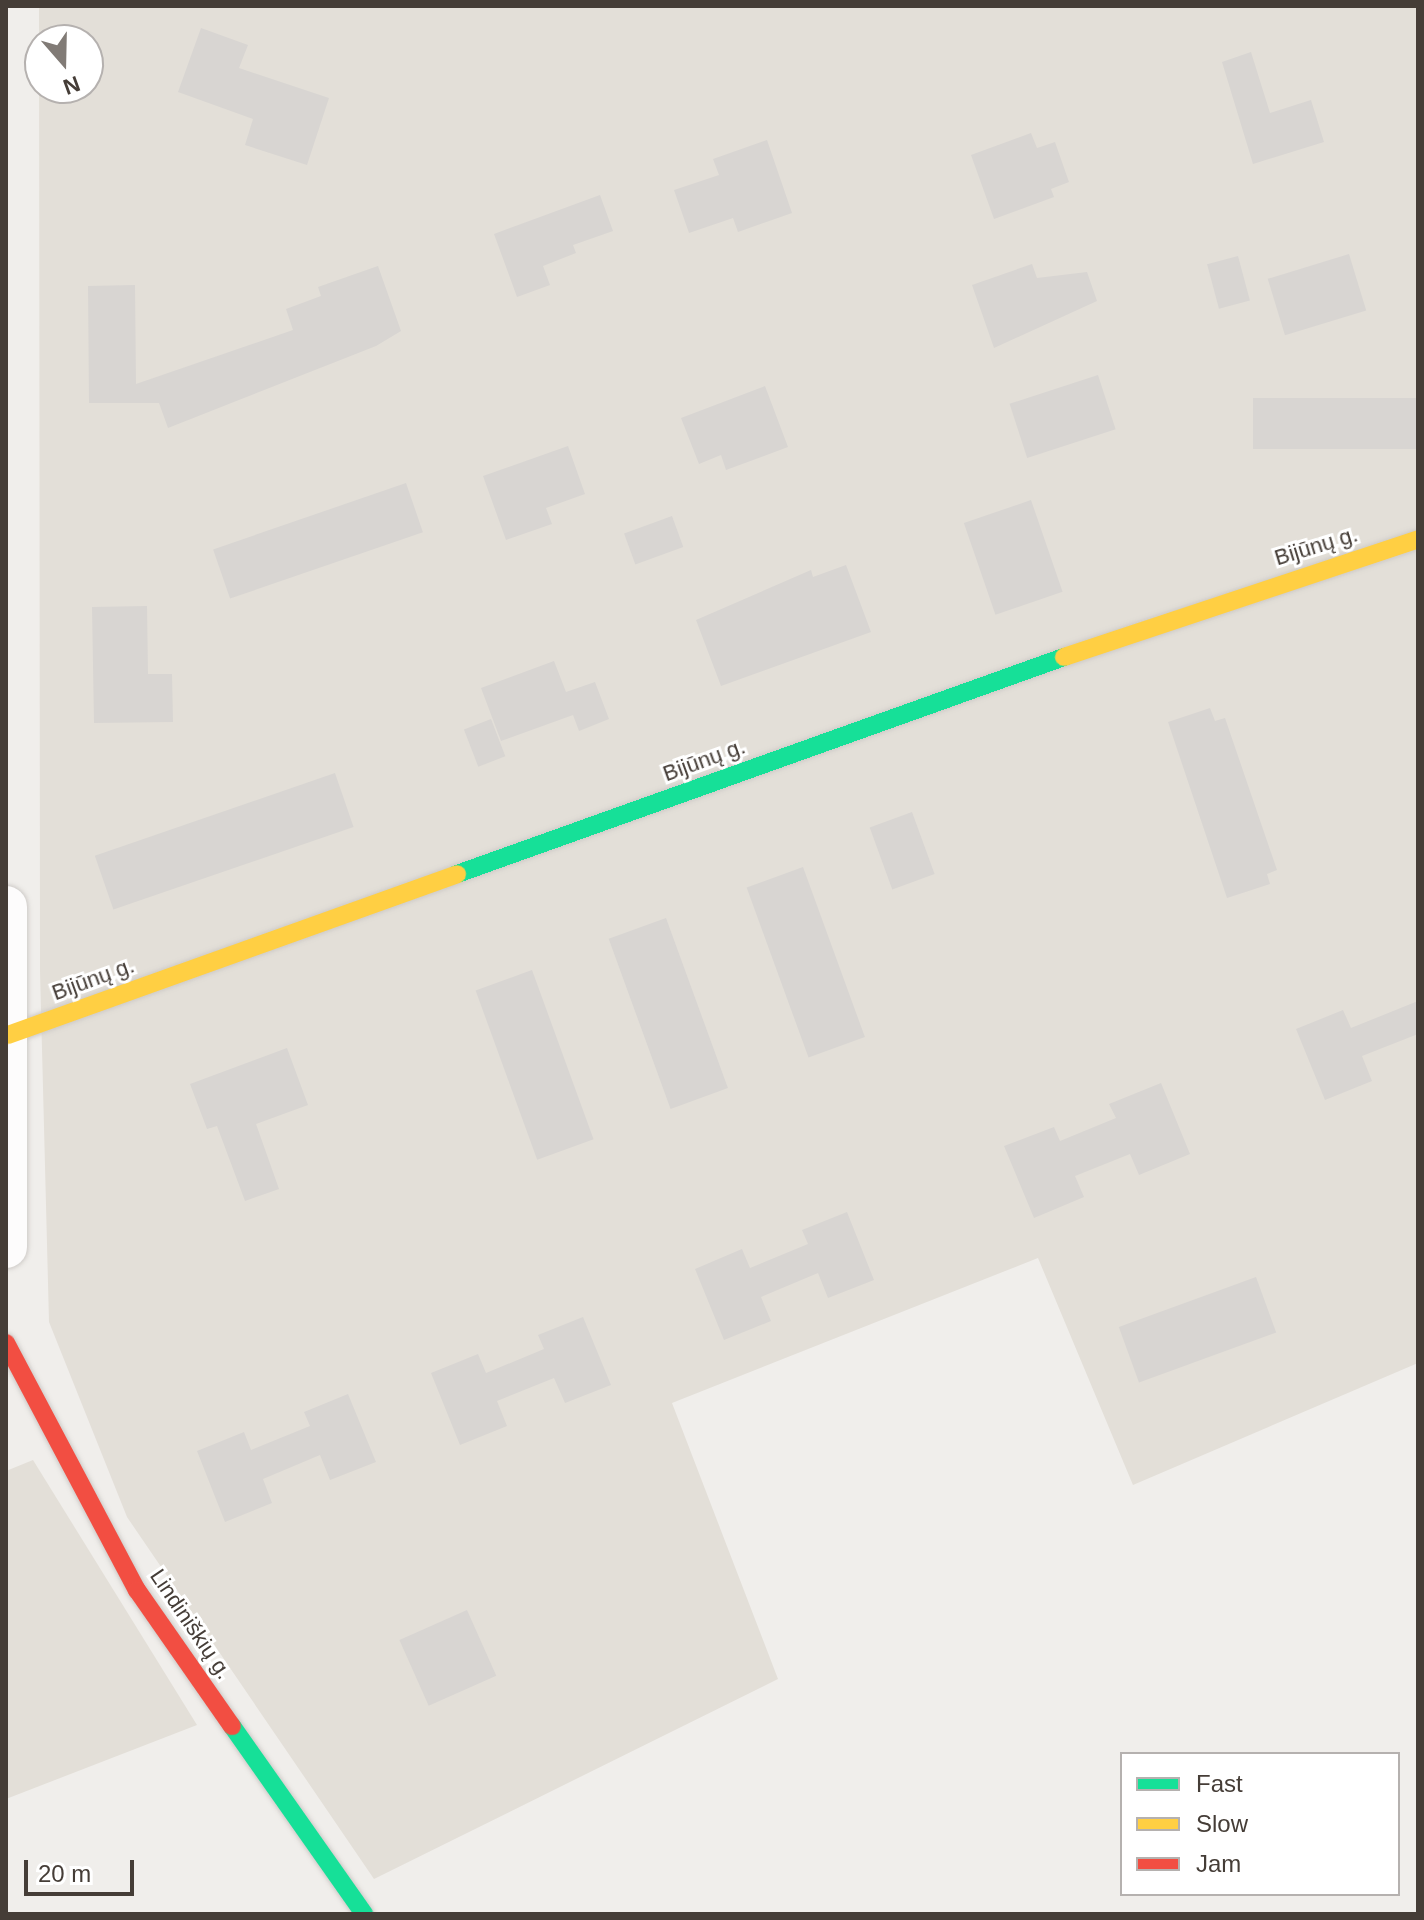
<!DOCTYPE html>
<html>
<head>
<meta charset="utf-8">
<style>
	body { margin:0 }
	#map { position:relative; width:1424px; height:1920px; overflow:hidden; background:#f0eeeb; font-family:Arial,sans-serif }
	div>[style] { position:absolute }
	.residential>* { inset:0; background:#e3dfd8 }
	.building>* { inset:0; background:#d8d5d2; transform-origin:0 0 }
	.roads { filter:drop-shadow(0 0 2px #cecbc8) drop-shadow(0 0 2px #cecbc8) }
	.street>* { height:42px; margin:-21px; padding:0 21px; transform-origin:21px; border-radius:21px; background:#fdfcfc }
	.fast>* { height:18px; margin:-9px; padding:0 9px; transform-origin:9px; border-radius:9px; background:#16e098 }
	.slow>* { height:18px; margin:-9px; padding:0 9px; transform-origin:9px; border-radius:9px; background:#ffcf43 }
	.jam>* { height:18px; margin:-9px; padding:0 9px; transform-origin:9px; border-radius:9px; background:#f24e42 }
	span { translate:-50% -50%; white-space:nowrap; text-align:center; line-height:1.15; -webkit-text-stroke:6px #fff; paint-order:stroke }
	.street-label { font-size:22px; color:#453d37 }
	.frame { position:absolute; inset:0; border:8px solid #453d37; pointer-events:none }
	.legend { position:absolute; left:1120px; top:1752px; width:280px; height:144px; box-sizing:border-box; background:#fff; border:2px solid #b5b1af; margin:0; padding:10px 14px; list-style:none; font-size:24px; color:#453d37 }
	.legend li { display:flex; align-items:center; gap:16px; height:40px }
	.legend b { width:40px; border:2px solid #b5b1af }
	.north { position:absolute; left:24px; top:24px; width:80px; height:80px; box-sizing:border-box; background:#fff; border:2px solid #b5b1af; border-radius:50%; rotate:160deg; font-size:22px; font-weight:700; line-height:32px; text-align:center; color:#453d37 }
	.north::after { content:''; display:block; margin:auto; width:28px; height:36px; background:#817b76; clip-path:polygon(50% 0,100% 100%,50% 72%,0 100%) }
	.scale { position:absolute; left:24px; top:1860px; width:110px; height:36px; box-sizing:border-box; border:4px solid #453d37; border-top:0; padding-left:10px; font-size:24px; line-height:28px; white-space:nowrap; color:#453d37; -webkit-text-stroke:6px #fff; paint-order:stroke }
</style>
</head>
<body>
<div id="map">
	<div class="residential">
		<div style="clip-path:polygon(evenodd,39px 6px,1418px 6px,1418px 1363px,1133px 1485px,1038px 1258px,672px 1403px,778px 1679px,374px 1879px,127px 1517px,49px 1322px,40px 971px,39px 6px,40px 40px,88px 40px,88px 88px,40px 88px,40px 40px)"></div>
		<div style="clip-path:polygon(33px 1460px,197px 1725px,6px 1799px,6px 1471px)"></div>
	</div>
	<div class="building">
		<div style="clip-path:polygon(201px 28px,248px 45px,239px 68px,329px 98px,307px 165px,245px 145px,253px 119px,178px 92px)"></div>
		<div style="clip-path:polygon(1251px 52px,1270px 113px,1311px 100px,1324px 142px,1253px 164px,1222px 62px)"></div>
		<div style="clip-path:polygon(1031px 133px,1037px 148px,1055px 142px,1069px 182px,1051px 189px,1054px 197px,994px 219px,971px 155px)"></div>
		<div style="clip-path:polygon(767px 140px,792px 213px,738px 232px,733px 218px,689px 233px,674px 190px,719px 175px,713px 159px)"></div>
		<div style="clip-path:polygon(600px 195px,613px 231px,573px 245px,576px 253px,543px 266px,550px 285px,517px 297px,494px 234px)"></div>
		<div style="left:1349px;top:254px;width:59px;height:85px;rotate:73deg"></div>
		<div style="left:1238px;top:256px;width:46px;height:32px;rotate:75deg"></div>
		<div style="clip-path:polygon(1032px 264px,1037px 278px,1087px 272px,1097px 301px,994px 348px,972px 285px)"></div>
		<div style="clip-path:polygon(378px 266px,401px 331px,376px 346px,168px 428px,159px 403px,89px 403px,88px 286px,135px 285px,136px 384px,293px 330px,286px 309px,321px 296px,318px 287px)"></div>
		<div style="left:1098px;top:375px;width:57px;height:93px;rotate:72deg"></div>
		<div style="clip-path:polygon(765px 386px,788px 447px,726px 470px,721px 455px,699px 464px,681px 418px)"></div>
		<div style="left:1418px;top:398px;width:51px;height:165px;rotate:90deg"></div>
		<div style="clip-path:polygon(568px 446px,585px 494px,546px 508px,552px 524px,506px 540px,483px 476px)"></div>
		<div style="left:406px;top:483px;width:52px;height:204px;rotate:71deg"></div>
		<div style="left:1031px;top:500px;width:97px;height:71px;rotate:71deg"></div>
		<div style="left:672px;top:516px;width:33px;height:51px;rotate:70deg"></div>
		<div style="clip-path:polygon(846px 565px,871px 632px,721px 686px,696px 620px,811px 570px,813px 577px)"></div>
		<div style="clip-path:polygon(147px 606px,148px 674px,172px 674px,173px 722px,94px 723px,92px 607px)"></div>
		<div style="clip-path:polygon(554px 661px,566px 692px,595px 682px,609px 719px,579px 731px,573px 715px,501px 741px,481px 688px)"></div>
		<div style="clip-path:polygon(1210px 708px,1215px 721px,1225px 718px,1277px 870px,1267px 874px,1270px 884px,1227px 898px,1168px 722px)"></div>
		<div style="left:491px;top:719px;width:40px;height:29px;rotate:69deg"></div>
		<div style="left:335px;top:773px;width:57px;height:254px;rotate:71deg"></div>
		<div style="left:912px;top:812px;width:66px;height:45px;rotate:70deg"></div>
		<div style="left:803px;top:867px;width:181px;height:60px;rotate:70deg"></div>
		<div style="left:666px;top:918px;width:181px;height:61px;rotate:70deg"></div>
		<div style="left:532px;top:970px;width:180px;height:60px;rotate:70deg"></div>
		<div style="clip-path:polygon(1418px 1001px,1418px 1034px,1362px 1056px,1372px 1081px,1325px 1100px,1296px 1029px,1343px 1010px,1351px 1028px)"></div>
		<div style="clip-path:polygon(287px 1048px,308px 1105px,256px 1124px,279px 1189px,245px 1201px,217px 1126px,207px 1129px,190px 1084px)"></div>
		<div style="clip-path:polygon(1161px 1083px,1190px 1154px,1139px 1175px,1130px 1154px,1075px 1176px,1084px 1197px,1034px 1218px,1004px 1146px,1054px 1127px,1060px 1141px,1116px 1118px,1109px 1104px)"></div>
		<div style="clip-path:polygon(847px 1212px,874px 1280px,828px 1298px,818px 1273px,761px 1297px,771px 1321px,724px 1340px,695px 1269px,742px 1249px,750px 1268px,808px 1244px,802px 1230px)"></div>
		<div style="left:1256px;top:1277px;width:59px;height:146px;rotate:70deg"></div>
		<div style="clip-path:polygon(583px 1317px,611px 1385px,565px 1403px,554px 1378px,497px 1401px,507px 1426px,460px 1445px,431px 1373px,478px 1354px,486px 1373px,544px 1349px,538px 1335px)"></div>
		<div style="clip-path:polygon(348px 1394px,376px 1462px,330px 1480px,320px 1455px,263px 1479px,272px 1503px,225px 1522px,197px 1451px,244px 1432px,251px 1450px,310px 1426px,304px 1412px)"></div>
		<div style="left:467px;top:1610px;width:72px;height:74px;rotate:66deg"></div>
	</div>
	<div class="roads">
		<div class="street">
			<div style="left:6px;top:907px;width:340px;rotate:90deg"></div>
		</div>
		<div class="fast">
			<div style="left:457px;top:874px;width:645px;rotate:-19.67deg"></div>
			<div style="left:232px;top:1726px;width:230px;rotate:54.9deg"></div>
		</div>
		<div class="slow">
			<div style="left:1064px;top:657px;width:373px;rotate:-18.4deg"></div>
			<div style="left:8px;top:1035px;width:477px;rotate:-19.7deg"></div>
		</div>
		<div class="jam">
			<div style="left:6px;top:1343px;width:280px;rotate:62.1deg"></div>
			<div style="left:137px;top:1590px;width:166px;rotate:55.1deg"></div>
		</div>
	</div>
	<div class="street-label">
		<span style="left:1316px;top:546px;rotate:-17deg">Bijūnų g.</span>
		<span style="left:704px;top:760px;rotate:-20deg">Bijūnų g.</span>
		<span style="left:93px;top:979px;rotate:-20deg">Bijūnų g.</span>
		<span style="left:191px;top:1624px;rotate:56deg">Lindiniškių g.</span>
	</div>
	<div class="frame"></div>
	<ul class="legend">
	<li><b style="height:10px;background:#16e098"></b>Fast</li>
	<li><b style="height:10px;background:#ffcf43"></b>Slow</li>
	<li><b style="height:10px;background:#f24e42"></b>Jam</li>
	</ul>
	<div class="north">N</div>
	<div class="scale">20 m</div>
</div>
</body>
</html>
